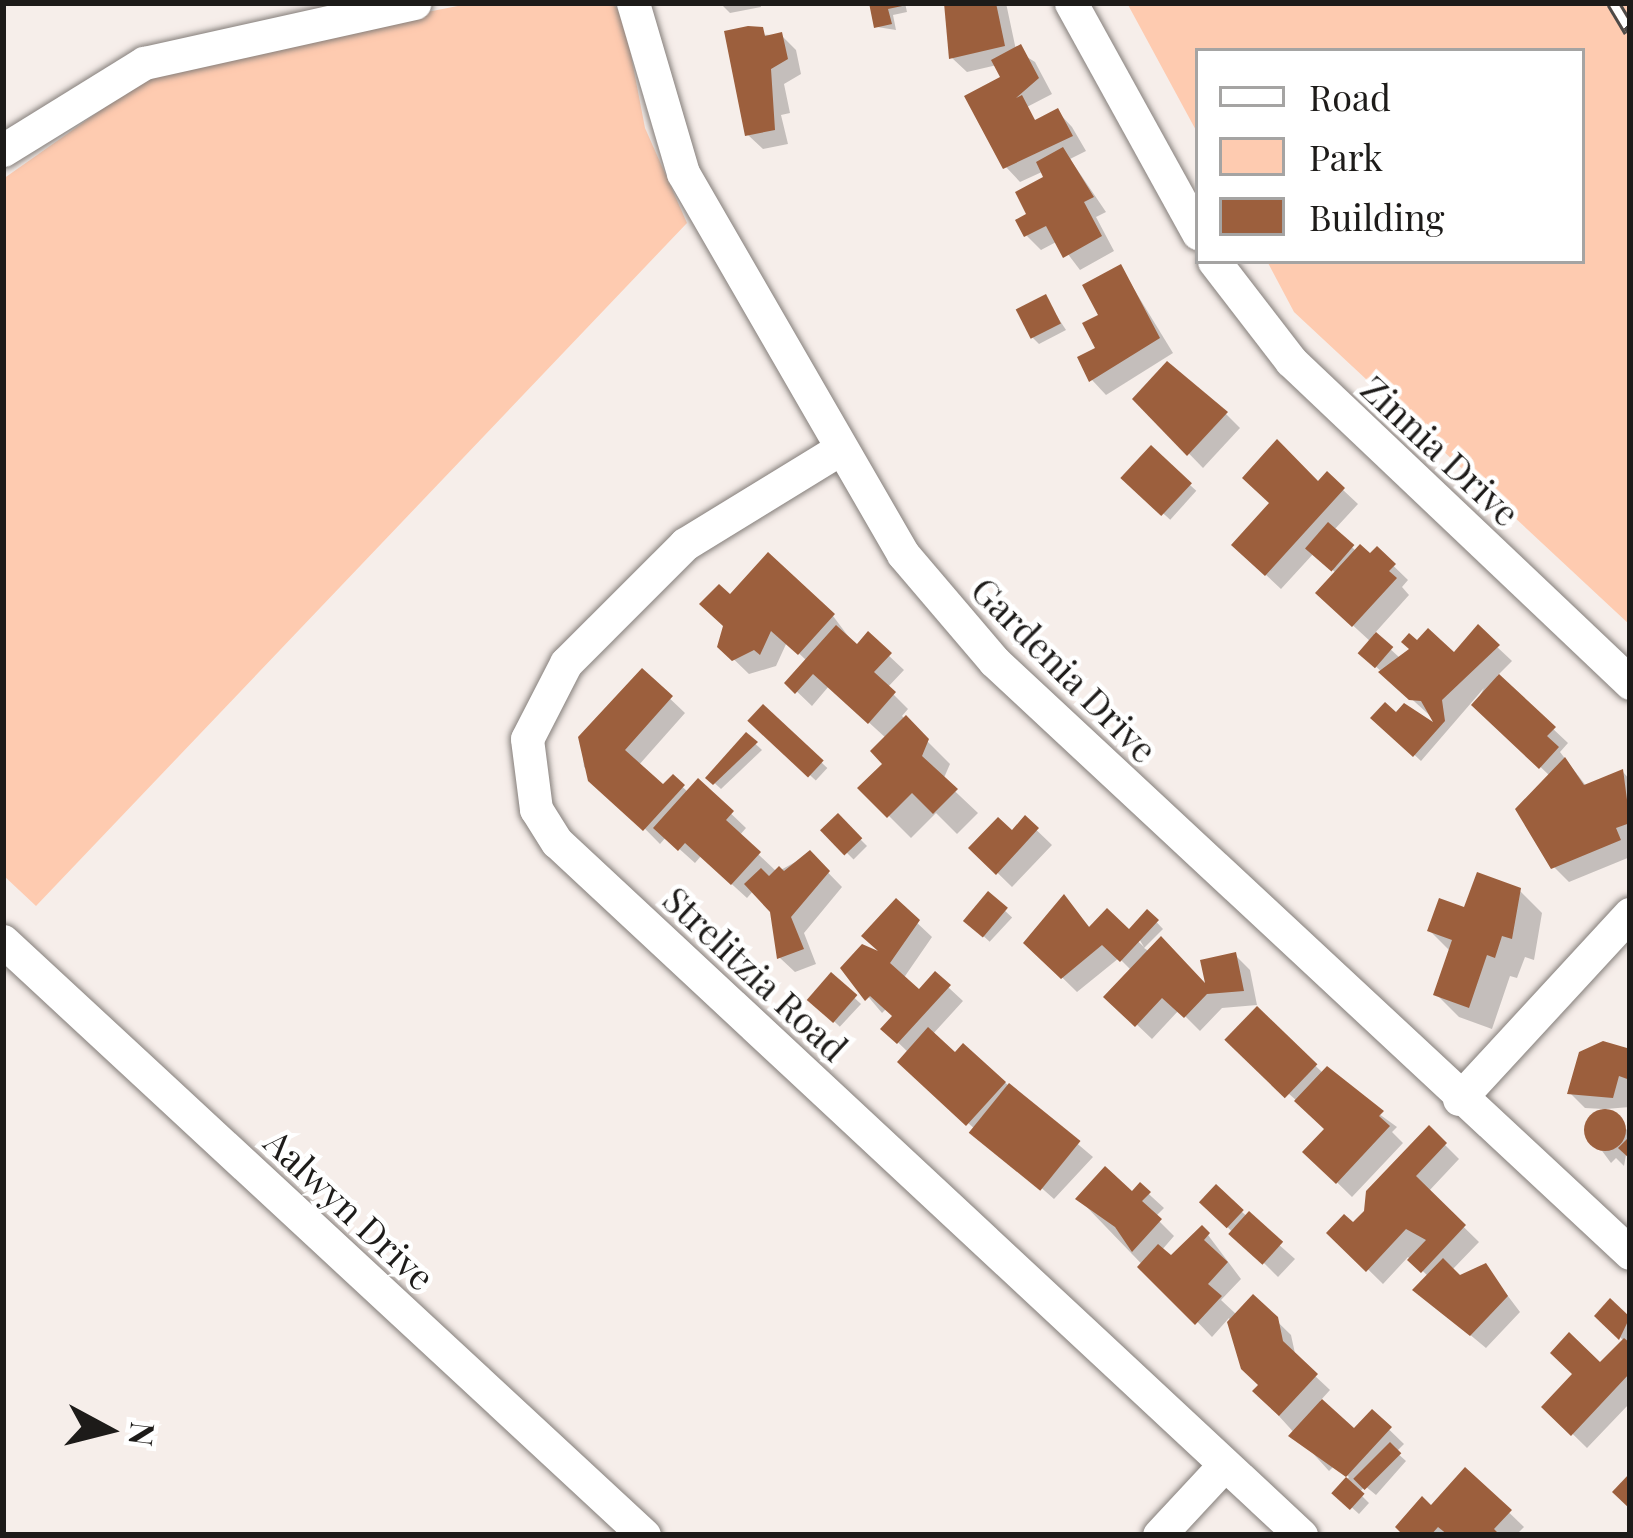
<!DOCTYPE html>
<html>
<head>
<meta charset="utf-8">
<style>
	body { margin:0 }
	#map { position:relative; width:1633px; height:1538px; overflow:hidden; background:#f6eeea; font-family:"Playfair Display",serif }
	div>[style] { position:absolute }
	.green>* { inset:0; background:#fecbb0 }
	.shadow>* { inset:0; background:#0003; transform-origin:0 0 }
	.building>* { inset:0; background:#9c5f3d; transform-origin:0 0 }
	.round { border-radius:50% }
	.roads { filter:drop-shadow(0 0 3px #847e7a) drop-shadow(0 0 3px #847e7a) }
	.minor>* { height:33px; margin:-16.5px; padding:0 16.5px; transform-origin:16.5px; border-radius:16.5px; background:#fff }
	.rail>* { height:14px; margin-top:-7px; transform-origin:0; background:repeating-linear-gradient(90deg,#fff 0 27px,#4d4a48 0 54px); box-sizing:border-box; border-block:3px solid #4d4a48 }
	span { translate:-50% -50%; white-space:nowrap; text-align:center; line-height:1.15; -webkit-text-stroke:9px #fff; paint-order:stroke }
	.street-label { font-size:36px; color:#1d1b19 }
	.frame { position:absolute; inset:0; border:6px solid #1d1b19; pointer-events:none }
	.legend { position:absolute; left:1195px; top:48px; width:390px; height:216px; box-sizing:border-box; background:#fff; border:3px solid #a5a4a3; margin:0; padding:15px 21px; list-style:none; font-size:36px; color:#1d1b19 }
	.legend li { display:flex; align-items:center; gap:24px; height:60px }
	.legend b { width:60px; border:3px solid #a5a4a3 }
	.north { position:absolute; left:48px; top:1370px; width:120px; height:120px; -webkit-text-stroke:9px #fff; paint-order:stroke; rotate:97deg; font-size:33px; font-weight:700; line-height:48px; text-align:center; color:#1d1b19 }
	.north::after { content:''; display:block; margin:auto; width:42px; height:54px; background:#1d1b19; clip-path:polygon(50% 0,100% 100%,50% 72%,0 100%) }
</style>
</head>
<body>
<div id="map">
	<div class="green">
		<div style="clip-path:polygon(473px 3px,613px 3px,624px 19px,645px 128px,687px 223px,36px 906px,3px 875px,3px 179px,168px 63px)"></div>
		<div style="clip-path:polygon(1127px 3px,1630px 3px,1630px 625px,1294px 312px,1267px 261px,1582px 261px,1582px 51px,1198px 51px,1198px 134px)"></div>
	</div>
	<div class="shadow">
		<div style="clip-path:polygon(720px 3px,760px 3px,761px 7px,730px 13px)"></div>
		<div style="clip-path:polygon(872px 3px,905px 3px,907px 12px,893px 15px,896px 30px,877px 27px)"></div>
		<div style="clip-path:polygon(947px 3px,1006px 3px,1016px 50px,1035px 62px,1052px 94px,1025px 108px,1037px 123px,1058px 112px,1072px 127px,1086px 151px,1070px 159px,1106px 212px,1096px 217px,1114px 251px,1080px 270px,1058px 241px,1041px 250px,1027px 236px,1049px 178px,1044px 171px,1020px 182px,1006px 167px,1004px 78px,997px 65px,967px 72px,952px 58px)"></div>
		<div style="clip-path:polygon(728px 34px,781px 35px,796px 50px,801px 74px,784px 84px,790px 113px,781px 115px,788px 144px,763px 149px,748px 135px)"></div>
		<div style="clip-path:polygon(1121px 268px,1173px 353px,1106px 395px,1092px 380px,1102px 316px)"></div>
		<div style="clip-path:polygon(1045px 298px,1066px 330px,1039px 344px,1033px 338px)"></div>
		<div style="clip-path:polygon(1136px 399px,1226px 414px,1240px 428px,1203px 468px)"></div>
		<div style="left:1151px;top:450px;width:61px;height:39px;rotate:42deg"></div>
		<div style="clip-path:polygon(1327px 475px,1358px 504px,1334px 530px,1357px 552px,1370px 558px,1377px 550px,1408px 580px,1402px 587px,1409px 595px,1374px 634px,1401px 659px,1454px 656px,1478px 629px,1512px 661px,1497px 676px,1568px 743px,1560px 752px,1587px 787px,1623px 772px,1630px 780px,1630px 857px,1569px 882px,1554px 867px,1550px 776px,1475px 705px,1484px 688px,1421px 761px,1374px 717px,1396px 716px,1429px 730px,1437px 722px,1361px 653px,1371px 642px,1334px 608px,1337px 574px,1314px 553px,1281px 589px,1250px 560px)"></div>
		<div style="clip-path:polygon(730px 598px,833px 616px,857px 648px,868px 636px,904px 670px,887px 688px,908px 709px,902px 716px,950px 764px,943px 780px,978px 813px,957px 834px,936px 813px,911px 838px,861px 788px,886px 764px,887px 739px,829px 686px,812px 706px,788px 683px,807px 661px,787px 642px,776px 666px,749px 674px,720px 646px)"></div>
		<div style="clip-path:polygon(642px 672px,685px 713px,638px 766px,663px 789px,673px 778px,689px 793px,698px 782px,746px 828px,739px 836px,777px 872px,810px 854px,842px 887px,804px 933px,816px 964px,795px 972px,780px 958px,772px 911px,754px 890px,747px 898px,701px 856px,695px 863px,666px 837px,660px 844px,584px 767px,581px 738px)"></div>
		<div style="left:763px;top:708px;width:88px;height:17px;rotate:43deg"></div>
		<div style="clip-path:polygon(747px 736px,762px 750px,721px 789px,709px 778px)"></div>
		<div style="left:838px;top:817px;width:41px;height:19px;rotate:45deg"></div>
		<div style="clip-path:polygon(1025px 819px,1052px 845px,1012px 887px,972px 848px,1012px 834px)"></div>
		<div style="clip-path:polygon(1520px 891px,1542px 913px,1534px 960px,1525px 957px,1517px 978px,1510px 976px,1492px 1029px,1459px 1017px,1436px 994px,1451px 952px,1430px 931px)"></div>
		<div style="left:988px;top:895px;width:33px;height:33px;rotate:43deg"></div>
		<div style="clip-path:polygon(1065px 899px,1091px 929px,1107px 912px,1144px 947px,1133px 929px,1148px 913px,1163px 929px,1144px 948px,1210px 992px,1235px 955px,1250px 970px,1257px 1005px,1222px 1008px,1200px 1031px,1179px 1010px,1152px 1039px,1108px 997px,1132px 971px,1119px 958px,1077px 992px,1027px 943px)"></div>
		<div style="clip-path:polygon(896px 903px,932px 937px,903px 979px,919px 993px,935px 975px,963px 1001px,932px 1035px,955px 1056px,963px 1047px,1093px 1157px,1054px 1199px,915px 1076px,909px 1053px,884px 1029px,896px 1016px,887px 1008px,882px 1013px,844px 968px,887px 959px)"></div>
		<div style="left:831px;top:976px;width:41px;height:31px;rotate:43deg"></div>
		<div style="clip-path:polygon(1257px 1010px,1324px 1074px,1397px 1127px,1392px 1132px,1403px 1143px,1352px 1197px,1306px 1152px,1328px 1129px,1229px 1040px)"></div>
		<div style="clip-path:polygon(1625px 1051px,1630px 1107px,1606px 1109px,1630px 1133px,1624px 1166px,1616px 1158px,1611px 1163px,1585px 1128px,1603px 1109px,1585px 1108px,1570px 1093px)"></div>
		<div style="clip-path:polygon(1429px 1129px,1459px 1159px,1428px 1192px,1479px 1242px,1451px 1271px,1460px 1279px,1486px 1267px,1520px 1312px,1486px 1348px,1416px 1290px,1429px 1277px,1408px 1257px,1383px 1284px,1331px 1233px,1353px 1227px)"></div>
		<div style="clip-path:polygon(1140px 1186px,1164px 1208px,1155px 1217px,1174px 1236px,1161px 1251px,1172px 1261px,1208px 1235px,1241px 1279px,1221px 1300px,1237px 1315px,1253px 1298px,1291px 1335px,1296px 1358px,1330px 1390px,1320px 1401px,1355px 1433px,1372px 1413px,1404px 1444px,1396px 1452px,1406px 1461px,1376px 1495px,1365px 1486px,1359px 1493px,1369px 1503px,1359px 1514px,1336px 1493px,1349px 1477px,1335px 1465px,1329px 1471px,1256px 1391px,1262px 1385px,1244px 1368px,1229px 1318px,1212px 1337px,1079px 1199px,1132px 1195px)"></div>
		<div style="clip-path:polygon(1216px 1189px,1295px 1259px,1278px 1277px,1203px 1203px)"></div>
		<div style="clip-path:polygon(1610px 1303px,1630px 1322px,1630px 1403px,1587px 1448px,1545px 1407px,1625px 1342px,1598px 1316px)"></div>
		<div style="clip-path:polygon(1466px 1471px,1524px 1527px,1516px 1535px,1407px 1535px)"></div>
	</div>
	<div class="building">
		<div style="clip-path:polygon(869px 3px,906px 3px,907px 5px,888px 9px,892px 24px,874px 28px)"></div>
		<div style="clip-path:polygon(944px 3px,996px 3px,1005px 46px,949px 59px)"></div>
		<div style="clip-path:polygon(748px 26px,763px 27px,765px 36px,782px 32px,788px 59px,771px 69px,775px 130px,745px 136px,724px 31px)"></div>
		<div style="clip-path:polygon(1021px 44px,1039px 78px,1016px 98px,1022px 95px,1035px 120px,1058px 108px,1073px 136px,1003px 169px,964px 96px,1000px 77px,991px 60px)"></div>
		<div style="clip-path:polygon(1063px 147px,1094px 197px,1084px 202px,1102px 236px,1063px 258px,1046px 226px,1024px 237px,1015px 220px,1026px 214px,1015px 192px,1043px 177px,1036px 162px)"></div>
		<div style="clip-path:polygon(1121px 264px,1160px 338px,1089px 382px,1077px 357px,1095px 348px,1082px 323px,1098px 315px,1082px 285px)"></div>
		<div style="left:1046px;top:294px;width:33px;height:34px;rotate:63deg"></div>
		<div style="clip-path:polygon(1167px 361px,1228px 412px,1187px 456px,1132px 399px)"></div>
		<div style="clip-path:polygon(1277px 439px,1318px 481px,1327px 471px,1345px 488px,1265px 576px,1231px 545px,1269px 503px,1242px 478px)"></div>
		<div style="left:1151px;top:445px;width:56px;height:45px;rotate:43deg"></div>
		<div style="left:1328px;top:522px;width:35px;height:35px;rotate:41deg"></div>
		<div style="clip-path:polygon(1360px 544px,1370px 553px,1377px 546px,1396px 564px,1389px 571px,1397px 578px,1352px 627px,1315px 593px)"></div>
		<div style="clip-path:polygon(768px 552px,835px 614px,798px 655px,771px 631px,760px 655px,754px 650px,732px 661px,717px 647px,723px 626px,699px 604px,719px 584px,730px 594px)"></div>
		<div style="clip-path:polygon(1478px 624px,1500px 645px,1442px 700px,1445px 721px,1413px 757px,1370px 718px,1385px 702px,1396px 712px,1404px 703px,1433px 722px,1421px 701px,1409px 700px,1378px 672px,1409px 649px,1401px 642px,1409px 633px,1417px 640px,1428px 628px,1454px 652px)"></div>
		<div style="clip-path:polygon(836px 625px,857px 644px,868px 631px,892px 653px,874px 672px,896px 692px,868px 724px,813px 674px,795px 694px,784px 683px)"></div>
		<div style="left:1376px;top:632px;width:23px;height:28px;rotate:41deg"></div>
		<div style="clip-path:polygon(642px 668px,673px 696px,625px 750px,663px 784px,673px 774px,685px 785px,643px 831px,588px 781px,578px 737px)"></div>
		<div style="clip-path:polygon(1499px 674px,1556px 727px,1547px 736px,1559px 747px,1539px 769px,1471px 705px)"></div>
		<div style="left:763px;top:704px;width:83px;height:23px;rotate:43deg"></div>
		<div style="clip-path:polygon(906px 715px,929px 739px,922px 756px,958px 789px,933px 814px,912px 793px,887px 818px,857px 788px,882px 764px,870px 751px)"></div>
		<div style="clip-path:polygon(746px 732px,758px 742px,713px 785px,705px 778px)"></div>
		<div style="clip-path:polygon(1565px 757px,1584px 785px,1623px 769px,1630px 823px,1616px 828px,1621px 840px,1551px 869px,1515px 809px)"></div>
		<div style="clip-path:polygon(698px 778px,734px 811px,726px 820px,761px 852px,731px 885px,685px 843px,678px 851px,653px 828px)"></div>
		<div style="left:838px;top:813px;width:35px;height:25px;rotate:46deg"></div>
		<div style="clip-path:polygon(1025px 815px,1039px 828px,996px 875px,968px 848px,998px 817px,1012px 830px)"></div>
		<div style="clip-path:polygon(810px 850px,830px 871px,791px 917px,804px 949px,777px 959px,770px 912px,744px 884px,761px 868px,769px 876px,779px 866px,784px 871px)"></div>
		<div style="clip-path:polygon(1477px 872px,1521px 888px,1512px 939px,1502px 936px,1495px 958px,1487px 955px,1469px 1008px,1433px 995px,1452px 940px,1427px 931px,1439px 898px,1464px 907px)"></div>
		<div style="left:988px;top:891px;width:26px;height:39px;rotate:40deg"></div>
		<div style="clip-path:polygon(1064px 894px,1089px 927px,1107px 908px,1129px 929px,1147px 909px,1159px 920px,1120px 962px,1102px 945px,1061px 979px,1023px 943px)"></div>
		<div style="clip-path:polygon(896px 898px,920px 920px,890px 963px,919px 989px,935px 971px,951px 985px,897px 1044px,880px 1029px,892px 1016px,870px 996px,865px 1001px,840px 968px,862px 944px,878px 951px,861px 936px)"></div>
		<div style="clip-path:polygon(1161px 936px,1205px 983px,1200px 960px,1236px 952px,1244px 991px,1207px 994px,1184px 1018px,1162px 998px,1135px 1027px,1103px 997px)"></div>
		<div style="left:831px;top:972px;width:35px;height:37px;rotate:41deg"></div>
		<div style="left:1257px;top:1006px;width:84px;height:47px;rotate:44deg"></div>
		<div style="clip-path:polygon(928px 1027px,955px 1052px,963px 1043px,1006px 1082px,966px 1126px,897px 1062px)"></div>
		<div style="clip-path:polygon(1603px 1041px,1627px 1048px,1630px 1080px,1619px 1076px,1613px 1098px,1567px 1094px,1579px 1052px)"></div>
		<div style="clip-path:polygon(1327px 1066px,1384px 1111px,1379px 1116px,1390px 1126px,1336px 1184px,1302px 1152px,1324px 1129px,1294px 1101px)"></div>
		<div style="left:1009px;top:1083px;width:92px;height:64px;rotate:39deg"></div>
		<div class="round" style="left:1584px;top:1109px;width:42px;height:42px"></div>
		<div style="clip-path:polygon(1429px 1125px,1447px 1143px,1416px 1176px,1466px 1225px,1421px 1273px,1407px 1260px,1426px 1240px,1406px 1229px,1366px 1272px,1326px 1233px,1344px 1214px,1353px 1222px,1364px 1211px,1366px 1191px)"></div>
		<div style="clip-path:polygon(1630px 1136px,1630px 1159px,1618px 1148px)"></div>
		<div style="clip-path:polygon(1105px 1166px,1132px 1191px,1140px 1182px,1151px 1192px,1142px 1201px,1162px 1219px,1132px 1252px,1115px 1227px,1075px 1199px)"></div>
		<div style="left:1216px;top:1184px;width:38px;height:25px;rotate:43deg"></div>
		<div style="left:1249px;top:1211px;width:46px;height:31px;rotate:42deg"></div>
		<div style="clip-path:polygon(1202px 1225px,1210px 1233px,1204px 1240px,1228px 1262px,1208px 1284px,1222px 1296px,1195px 1325px,1137px 1267px,1158px 1244px,1171px 1255px)"></div>
		<div style="clip-path:polygon(1443px 1258px,1460px 1275px,1486px 1263px,1508px 1296px,1470px 1336px,1412px 1290px)"></div>
		<div style="clip-path:polygon(1253px 1294px,1278px 1317px,1283px 1341px,1318px 1374px,1279px 1416px,1252px 1391px,1258px 1385px,1241px 1369px,1227px 1322px)"></div>
		<div style="clip-path:polygon(1610px 1298px,1630px 1317px,1619px 1340px,1594px 1316px)"></div>
		<div style="clip-path:polygon(1569px 1332px,1600px 1362px,1624px 1338px,1630px 1343px,1630px 1373px,1571px 1436px,1541px 1407px,1572px 1374px,1550px 1353px)"></div>
		<div style="clip-path:polygon(1322px 1399px,1354px 1428px,1372px 1409px,1392px 1427px,1346px 1477px,1288px 1436px)"></div>
		<div style="left:1390px;top:1442px;width:16px;height:52px;rotate:45deg"></div>
		<div style="clip-path:polygon(1465px 1467px,1512px 1510px,1494px 1529px,1500px 1535px,1448px 1535px,1438px 1527px,1431px 1535px,1403px 1535px,1395px 1527px,1422px 1496px,1431px 1505px)"></div>
		<div style="clip-path:polygon(1630px 1473px,1630px 1509px,1612px 1492px)"></div>
		<div style="left:1346px;top:1477px;width:25px;height:22px;rotate:42deg"></div>
	</div>
	<div class="roads">
		<div class="minor">
			<div style="left:633px;top:3px;width:177px;rotate:73.6deg"></div>
			<div style="left:683px;top:173px;width:440px;rotate:60deg"></div>
			<div style="left:903px;top:554px;width:140px;rotate:49.6deg"></div>
			<div style="left:994px;top:661px;width:869px;rotate:42.95deg"></div>
			<div style="left:1071px;top:3px;width:263px;rotate:61.1deg"></div>
			<div style="left:3px;top:150px;width:166px;rotate:-31.7deg"></div>
			<div style="left:144px;top:63px;width:277px;rotate:-12.5deg"></div>
			<div style="left:1214px;top:261px;width:126px;rotate:52.4deg"></div>
			<div style="left:1291px;top:361px;width:468px;rotate:43.5deg"></div>
			<div style="left:840px;top:449px;width:182px;rotate:148.5deg"></div>
			<div style="left:685px;top:544px;width:168px;rotate:135deg"></div>
			<div style="left:566px;top:663px;width:85px;rotate:117.2deg"></div>
			<div style="left:527px;top:739px;width:71px;rotate:82.7deg"></div>
			<div style="left:536px;top:809px;width:39px;rotate:58deg"></div>
			<div style="left:557px;top:842px;width:1017px;rotate:42.97deg"></div>
			<div style="left:3px;top:941px;width:874px;rotate:42.82deg"></div>
			<div style="left:1459px;top:1099px;width:252px;rotate:-47.3deg"></div>
			<div style="left:1159px;top:1535px;width:96px;rotate:-47.1deg"></div>
		</div>
	</div>
	<div class="rail">
		<div style="left:1613px;top:3px;width:33px;rotate:59deg"></div>
	</div>
	<div class="street-label">
		<span style="left:1441px;top:450px;rotate:43deg">Zinnia Drive</span>
		<span style="left:1065px;top:669px;rotate:45deg">Gardenia Drive</span>
		<span style="left:756px;top:973px;rotate:43deg">Strelitzia Road</span>
		<span style="left:350px;top:1209px;rotate:43deg">Aalwyn Drive</span>
	</div>
	<div class="frame"></div>
	<ul class="legend">
	<li><b style="height:15px;background:#fff"></b>Road</li>
	<li><b style="height:33px;background:#fecbb0"></b>Park</li>
	<li><b style="height:33px;background:#9c5f3d"></b>Building</li>
	</ul>
	<div class="north">N</div>
</div>
</body>
</html>
